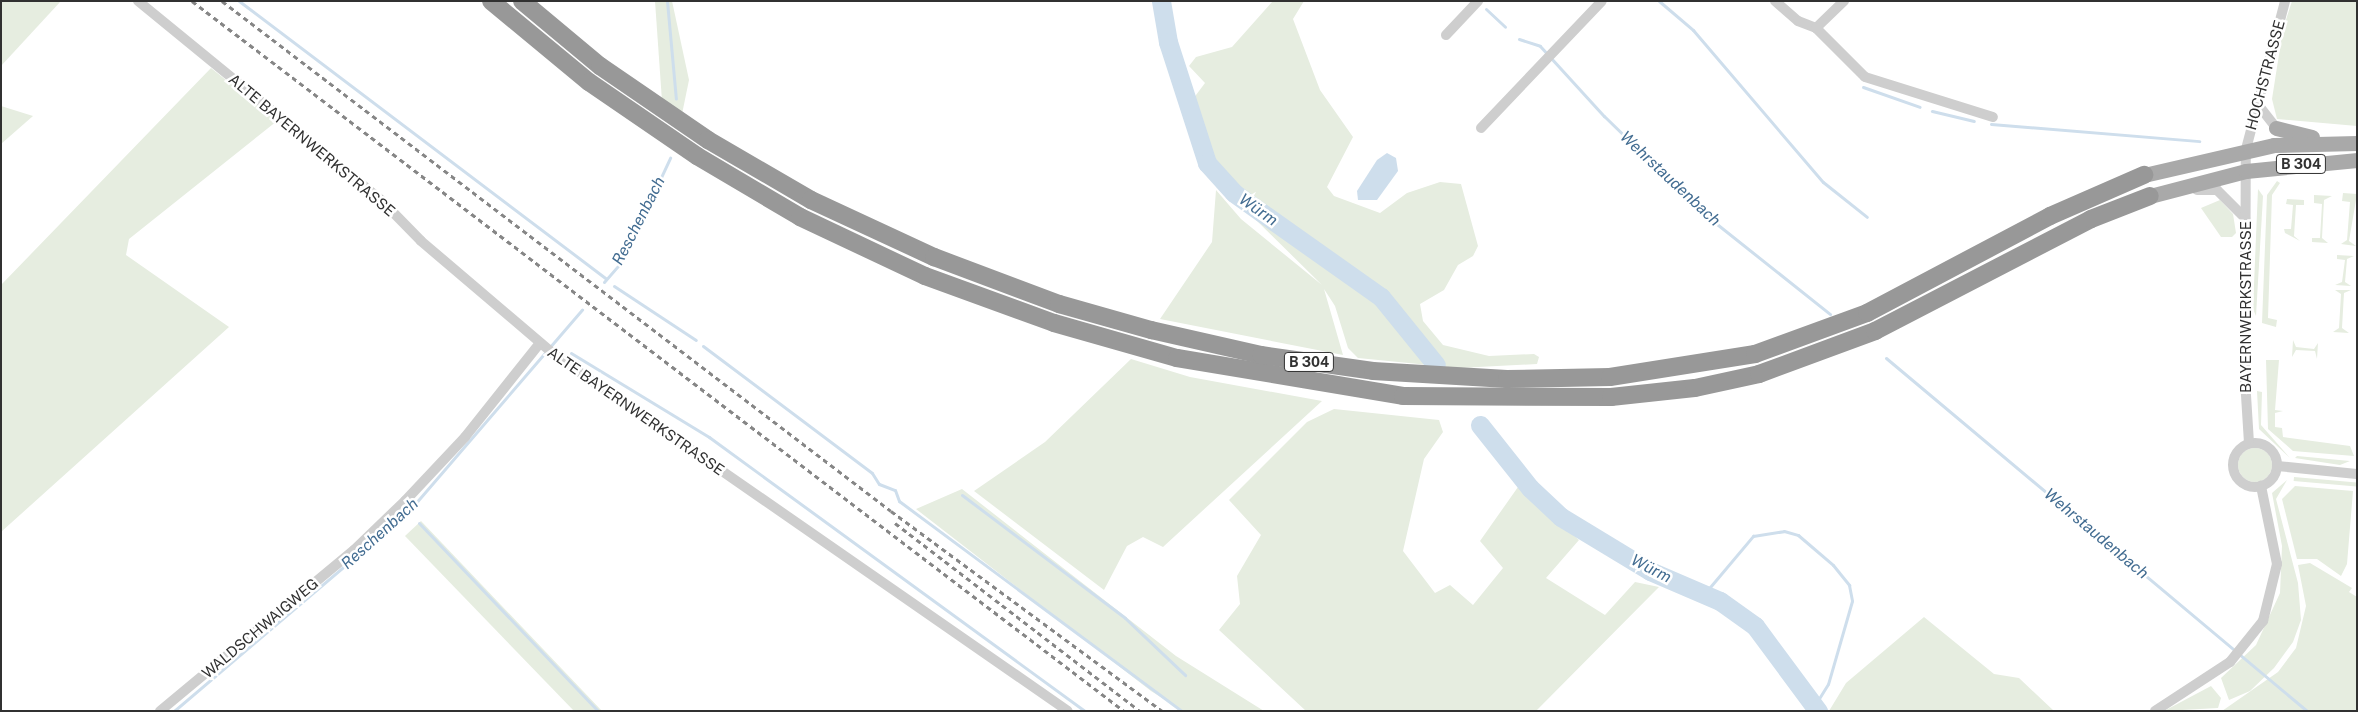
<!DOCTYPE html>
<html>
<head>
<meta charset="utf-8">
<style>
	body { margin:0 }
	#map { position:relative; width:2358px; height:712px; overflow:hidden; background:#fff; font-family:"Public Sans",sans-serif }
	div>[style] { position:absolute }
	.green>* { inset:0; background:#e6ede0; transform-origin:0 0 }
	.round { border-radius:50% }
	.water>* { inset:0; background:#cedeec }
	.stream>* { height:3px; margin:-1.5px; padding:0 1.5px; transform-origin:1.5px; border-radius:1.5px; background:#cedeec }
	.river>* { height:19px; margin:-9.5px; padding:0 9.5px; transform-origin:9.5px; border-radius:9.5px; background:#cedeec }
	.street>* { height:10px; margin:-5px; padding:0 5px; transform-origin:5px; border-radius:5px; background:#cecece }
	.street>.ring { margin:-5px; padding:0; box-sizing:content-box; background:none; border:10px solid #cecece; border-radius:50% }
	.primary>* { height:15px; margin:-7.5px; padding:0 7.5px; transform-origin:7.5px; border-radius:7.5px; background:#a9a9a9 }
	.highway>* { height:18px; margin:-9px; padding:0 9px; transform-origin:9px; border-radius:9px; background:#989898 }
	.rail>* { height:3px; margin-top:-1.5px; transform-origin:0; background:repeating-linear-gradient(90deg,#868686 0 5px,transparent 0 9px) }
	span { translate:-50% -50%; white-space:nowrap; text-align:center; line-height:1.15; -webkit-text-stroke:5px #fff; paint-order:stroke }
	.shield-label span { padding:1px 4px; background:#fff; border:1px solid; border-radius:4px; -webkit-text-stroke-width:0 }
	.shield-label { font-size:14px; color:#313131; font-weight:700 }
	.street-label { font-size:15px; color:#313131 }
	.water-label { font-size:16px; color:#426c91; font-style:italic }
	.frame { position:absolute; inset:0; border:2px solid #313131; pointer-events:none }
</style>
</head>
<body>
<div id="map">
	<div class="green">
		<div style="clip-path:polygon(1px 1px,61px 1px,1px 66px)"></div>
		<div style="clip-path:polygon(655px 1px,672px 1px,689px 80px,682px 114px,662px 101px)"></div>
		<div style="clip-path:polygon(1273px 1px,1304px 1px,1293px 19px,1320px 90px,1353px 137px,1327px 187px,1334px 196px,1380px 213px,1407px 193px,1440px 182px,1461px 184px,1478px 246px,1473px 256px,1458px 265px,1444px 290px,1420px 304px,1423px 321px,1443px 345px,1489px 356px,1534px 354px,1539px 357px,1537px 364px,1459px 368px,1358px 358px,1348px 348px,1335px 306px,1324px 289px,1343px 355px,1160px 319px,1212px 242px,1216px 190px,1241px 219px,1322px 285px,1252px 216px,1207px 145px,1194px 110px,1193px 99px,1205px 83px,1189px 66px,1196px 57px,1232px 47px)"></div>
		<div style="clip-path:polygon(2292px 1px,2357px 2px,2357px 126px,2277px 119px,2272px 99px,2283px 29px)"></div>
		<div style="clip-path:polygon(211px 68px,277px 121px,129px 239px,126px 255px,229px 327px,1px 532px,1px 285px)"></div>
		<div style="clip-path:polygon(1px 106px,33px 116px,1px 144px)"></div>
		<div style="clip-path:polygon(2277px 181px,2280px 183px,2272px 195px,2268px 318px,2277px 320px,2276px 327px,2262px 323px,2267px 195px)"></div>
		<div style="clip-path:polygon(2258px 189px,2263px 196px,2256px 316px,2253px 309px)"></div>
		<div style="clip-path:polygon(2343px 193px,2357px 194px,2349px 241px,2356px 246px,2341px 244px,2347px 240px,2350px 202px,2342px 201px)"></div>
		<div style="clip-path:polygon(2314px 195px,2332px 196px,2324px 200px,2322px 238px,2328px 243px,2312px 242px,2312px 238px,2320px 238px,2322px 204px,2314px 203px)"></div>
		<div style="clip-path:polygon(2287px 199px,2304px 200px,2304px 205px,2296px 205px,2294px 236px,2300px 241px,2285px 233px,2284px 229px,2291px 229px,2293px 205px,2286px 204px)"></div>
		<div style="clip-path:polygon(2220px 200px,2233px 214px,2236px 233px,2232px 237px,2221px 237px,2201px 208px)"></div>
		<div style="clip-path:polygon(2337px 255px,2354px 256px,2347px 259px,2345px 282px,2351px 286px,2335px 285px,2342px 282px,2345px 260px,2337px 259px)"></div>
		<div style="clip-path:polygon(2335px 290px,2351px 290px,2344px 293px,2342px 328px,2349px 333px,2333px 332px,2339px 328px,2341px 294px)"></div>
		<div style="clip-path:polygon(2293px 340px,2296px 347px,2314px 349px,2318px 343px,2317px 359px,2315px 351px,2296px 350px,2292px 357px)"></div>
		<div style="clip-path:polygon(1131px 359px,1190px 377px,1322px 401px,1163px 547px,1143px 537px,1127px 546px,1104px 590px,974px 491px,1045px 442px)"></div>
		<div style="clip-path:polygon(2266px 360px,2279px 360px,2275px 410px,2283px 411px,2275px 413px,2275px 427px,2282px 428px,2283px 437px,2350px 446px,2354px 456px,2293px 451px,2268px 429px)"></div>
		<div style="clip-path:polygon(2257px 391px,2262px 392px,2261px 425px,2290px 458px,2259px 429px)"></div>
		<div style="clip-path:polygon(1334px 409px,1439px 420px,1443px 432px,1424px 459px,1403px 551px,1435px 593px,1450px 585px,1473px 605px,1503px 568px,1480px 541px,1518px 487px,1579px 540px,1546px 578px,1605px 615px,1635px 582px,1659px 587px,1536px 711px,1306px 711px,1219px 630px,1240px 604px,1237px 576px,1261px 535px,1229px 500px,1307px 422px)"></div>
		<div class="round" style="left:2238px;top:448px;width:34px;height:34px"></div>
		<div style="clip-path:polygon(2295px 458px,2297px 456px,2350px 461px,2340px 465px)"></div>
		<div style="left:2294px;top:477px;width:63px;height:4px;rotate:5deg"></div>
		<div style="clip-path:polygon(2287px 480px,2276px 499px,2298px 583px,2301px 620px,2293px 642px,2274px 668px,2250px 691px,2229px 700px,2221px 678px,2256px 645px,2280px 593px,2282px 546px,2272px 493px)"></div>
		<div style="clip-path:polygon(2295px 486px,2353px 491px,2347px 564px,2341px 576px,2317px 559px,2297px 559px,2282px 499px)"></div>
		<div style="clip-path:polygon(962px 489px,1176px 656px,1264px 711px,1183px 711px,1151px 691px,916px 509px)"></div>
		<div style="clip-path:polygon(421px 521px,602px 711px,574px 711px,405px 536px)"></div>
		<div style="clip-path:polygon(2310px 563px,2352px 588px,2349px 592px,2357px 597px,2357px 711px,2222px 711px,2278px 672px,2296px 648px,2306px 606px,2298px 565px)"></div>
		<div style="clip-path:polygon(1924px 617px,1994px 674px,2019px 678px,2054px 711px,1829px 711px,1846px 683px)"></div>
		<div style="clip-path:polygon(2211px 686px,2221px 698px,2218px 708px,2164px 711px)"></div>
	</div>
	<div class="water">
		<div style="clip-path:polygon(1387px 153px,1396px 158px,1398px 171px,1377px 200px,1358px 200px,1357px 191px,1377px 160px)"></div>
	</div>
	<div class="stream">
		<div style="left:239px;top:1px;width:460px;rotate:37.1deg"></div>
		<div style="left:667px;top:1px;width:98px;rotate:84.8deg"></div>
		<div style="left:1659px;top:1px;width:45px;rotate:40.5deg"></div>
		<div style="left:1693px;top:30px;width:200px;rotate:49.5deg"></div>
		<div style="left:1823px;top:182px;width:56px;rotate:38.5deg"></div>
		<div style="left:1486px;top:9px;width:26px;rotate:43deg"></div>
		<div style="left:1519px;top:39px;width:22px;rotate:18deg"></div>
		<div style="left:1540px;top:46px;width:95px;rotate:47.6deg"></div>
		<div style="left:1604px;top:116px;width:145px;rotate:44.2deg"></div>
		<div style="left:1708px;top:217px;width:156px;rotate:38.5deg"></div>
		<div style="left:1863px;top:87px;width:60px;rotate:19.3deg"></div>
		<div style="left:1932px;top:111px;width:43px;rotate:13.4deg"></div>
		<div style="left:1991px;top:124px;width:209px;rotate:4.7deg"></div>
		<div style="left:604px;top:282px;width:28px;rotate:-49deg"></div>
		<div style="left:622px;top:261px;width:114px;rotate:-65deg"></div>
		<div style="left:614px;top:286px;width:98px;rotate:33.4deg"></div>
		<div style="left:703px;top:346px;width:211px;rotate:36.9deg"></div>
		<div style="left:872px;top:473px;width:13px;rotate:58deg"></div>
		<div style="left:879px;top:484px;width:17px;rotate:21deg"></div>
		<div style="left:895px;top:490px;width:12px;rotate:70deg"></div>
		<div style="left:899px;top:501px;width:352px;rotate:36.6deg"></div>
		<div style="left:571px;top:353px;width:162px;rotate:31.3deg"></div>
		<div style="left:709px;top:437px;width:465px;rotate:36.1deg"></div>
		<div style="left:1886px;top:358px;width:549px;rotate:39.98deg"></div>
		<div style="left:962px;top:495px;width:204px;rotate:37deg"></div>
		<div style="left:1125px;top:618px;width:83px;rotate:43.5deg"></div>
		<div style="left:419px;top:523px;width:260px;rotate:46.4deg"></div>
		<div style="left:1705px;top:593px;width:75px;rotate:-49.9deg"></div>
		<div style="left:1753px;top:536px;width:31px;rotate:-9deg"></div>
		<div style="left:1784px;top:531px;width:15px;rotate:16deg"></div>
		<div style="left:1798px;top:535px;width:46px;rotate:40.6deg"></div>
		<div style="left:1833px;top:565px;width:26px;rotate:51deg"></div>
		<div style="left:1849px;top:585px;width:16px;rotate:79deg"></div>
		<div style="left:1852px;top:601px;width:86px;rotate:106.1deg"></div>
		<div style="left:1828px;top:684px;width:25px;rotate:122deg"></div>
		<div style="left:174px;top:711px;width:307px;rotate:-40.4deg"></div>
		<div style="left:408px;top:512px;width:267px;rotate:-49.3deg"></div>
	</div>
	<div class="river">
		<div style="left:1161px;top:1px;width:42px;rotate:80.3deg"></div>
		<div style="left:1168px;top:42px;width:127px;rotate:72.1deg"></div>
		<div style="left:1207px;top:163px;width:40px;rotate:48deg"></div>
		<div style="left:1234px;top:193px;width:180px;rotate:35.3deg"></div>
		<div style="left:1381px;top:297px;width:87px;rotate:51deg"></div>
		<div style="left:1480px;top:425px;width:80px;rotate:51.6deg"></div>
		<div style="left:1530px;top:488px;width:42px;rotate:43.1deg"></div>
		<div style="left:1561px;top:517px;width:104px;rotate:31.2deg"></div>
		<div style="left:1650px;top:571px;width:76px;rotate:23.2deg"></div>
		<div style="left:1720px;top:601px;width:43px;rotate:35.5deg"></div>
		<div style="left:1755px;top:626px;width:106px;rotate:53.5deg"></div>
	</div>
	<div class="street">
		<div style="left:138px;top:1px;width:315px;rotate:39.3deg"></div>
		<div style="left:382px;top:201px;width:56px;rotate:45.7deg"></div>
		<div style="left:421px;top:241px;width:176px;rotate:40.4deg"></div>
		<div style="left:555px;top:355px;width:624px;rotate:34.76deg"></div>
		<div style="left:1775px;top:1px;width:30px;rotate:41deg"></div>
		<div style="left:1798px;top:21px;width:19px;rotate:21deg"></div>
		<div style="left:1816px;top:28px;width:39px;rotate:-44deg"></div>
		<div style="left:1816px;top:28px;width:69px;rotate:45deg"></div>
		<div style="left:1865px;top:77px;width:134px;rotate:17.4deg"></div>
		<div style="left:1446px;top:35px;width:47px;rotate:-46.7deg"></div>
		<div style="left:2256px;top:102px;width:33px;rotate:52deg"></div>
		<div style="left:1481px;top:128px;width:175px;rotate:-46.4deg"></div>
		<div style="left:2197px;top:190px;width:20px"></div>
		<div style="left:2217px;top:190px;width:40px;rotate:45deg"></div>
		<div class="ring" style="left:2233px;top:443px;width:34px;height:34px"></div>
		<div style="left:2249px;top:443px;width:64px;rotate:-93.6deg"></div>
		<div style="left:2245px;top:379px;width:230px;rotate:-89.8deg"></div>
		<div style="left:2246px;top:149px;width:153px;rotate:-75.2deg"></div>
		<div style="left:2277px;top:466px;width:80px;rotate:5.7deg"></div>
		<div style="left:160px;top:711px;width:252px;rotate:-39.7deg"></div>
		<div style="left:354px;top:550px;width:71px;rotate:-43.9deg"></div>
		<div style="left:405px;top:501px;width:88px;rotate:-46.8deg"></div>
		<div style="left:465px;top:437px;width:120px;rotate:-51.4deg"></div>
		<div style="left:2155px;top:711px;width:90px;rotate:-33.2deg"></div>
		<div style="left:2230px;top:662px;width:53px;rotate:-51.2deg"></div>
		<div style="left:2263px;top:621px;width:59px;rotate:-76.2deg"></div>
		<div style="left:2277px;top:564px;width:80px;rotate:-101.6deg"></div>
	</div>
	<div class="primary">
		<div style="left:2276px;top:128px;width:37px;rotate:14deg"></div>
		<div style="left:2144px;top:175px;width:133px;rotate:-13deg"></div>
		<div style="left:2274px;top:145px;width:83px;rotate:-1.4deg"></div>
		<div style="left:2150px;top:196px;width:99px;rotate:-14.6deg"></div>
		<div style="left:2246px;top:171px;width:112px;rotate:-5.7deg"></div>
	</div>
	<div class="highway">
		<div style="left:491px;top:1px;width:127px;rotate:39.6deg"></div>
		<div style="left:589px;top:82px;width:131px;rotate:34.4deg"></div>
		<div style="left:697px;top:156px;width:120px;rotate:30.6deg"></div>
		<div style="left:800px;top:217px;width:138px;rotate:25.3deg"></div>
		<div style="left:925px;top:276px;width:137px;rotate:20deg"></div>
		<div style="left:1054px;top:323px;width:128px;rotate:15.9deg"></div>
		<div style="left:1177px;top:358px;width:229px;rotate:9.5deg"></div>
		<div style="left:1403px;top:396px;width:208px;rotate:0.3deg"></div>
		<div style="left:1611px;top:397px;width:84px;rotate:-6.1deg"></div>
		<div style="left:1695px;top:388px;width:66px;rotate:-12.3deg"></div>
		<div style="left:1759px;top:374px;width:124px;rotate:-20.3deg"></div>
		<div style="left:1875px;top:331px;width:243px;rotate:-27.4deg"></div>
		<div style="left:2091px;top:219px;width:63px;rotate:-21.3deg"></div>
		<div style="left:522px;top:1px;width:102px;rotate:39.8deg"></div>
		<div style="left:600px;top:66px;width:131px;rotate:34.4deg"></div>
		<div style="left:708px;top:140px;width:119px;rotate:30.2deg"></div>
		<div style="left:811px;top:200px;width:136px;rotate:24.9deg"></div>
		<div style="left:934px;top:257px;width:134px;rotate:20.6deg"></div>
		<div style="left:1059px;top:304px;width:96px;rotate:15.8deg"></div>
		<div style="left:1151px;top:330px;width:113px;rotate:12.8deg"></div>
		<div style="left:1261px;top:355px;width:113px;rotate:8.1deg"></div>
		<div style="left:1373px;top:371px;width:134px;rotate:3.4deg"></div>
		<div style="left:1507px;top:379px;width:103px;rotate:-1.1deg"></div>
		<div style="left:1610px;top:377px;width:147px;rotate:-9deg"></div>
		<div style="left:1755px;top:354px;width:119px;rotate:-20.1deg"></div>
		<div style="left:1867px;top:313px;width:207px;rotate:-27.9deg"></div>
		<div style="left:2050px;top:216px;width:103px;rotate:-23.6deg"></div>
	</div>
	<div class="rail">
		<div style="left:192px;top:1px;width:1172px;rotate:37.3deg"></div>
		<div style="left:222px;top:1px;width:841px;rotate:37.32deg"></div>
		<div style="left:891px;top:511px;width:337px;rotate:36.4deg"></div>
		<div style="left:895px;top:523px;width:309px;rotate:37.5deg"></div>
	</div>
	<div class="shield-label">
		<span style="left:2301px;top:164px">B 304</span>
		<span style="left:1309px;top:362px">B 304</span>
	</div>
	<div class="street-label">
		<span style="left:2265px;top:75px;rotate:-75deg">HOCHSTRASSE</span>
		<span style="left:312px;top:145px;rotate:40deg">ALTE BAYERNWERKSTRASSE</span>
		<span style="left:2246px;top:307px;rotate:-90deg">BAYERNWERKSTRASSE</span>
		<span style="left:636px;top:411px;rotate:35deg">ALTE BAYERNWERKSTRASSE</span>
		<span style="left:260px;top:628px;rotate:-40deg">WALDSCHWAIGWEG</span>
	</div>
	<div class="water-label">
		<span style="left:1670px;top:179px;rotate:43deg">Wehrstaudenbach</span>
		<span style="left:1258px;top:210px;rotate:35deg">Würm</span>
		<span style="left:639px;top:221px;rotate:-63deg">Reschenbach</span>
		<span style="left:380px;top:534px;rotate:-42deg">Reschenbach</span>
		<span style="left:2096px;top:534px;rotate:40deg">Wehrstaudenbach</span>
		<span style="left:1651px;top:569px;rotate:27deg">Würm</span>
	</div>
	<div class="frame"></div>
</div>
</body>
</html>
